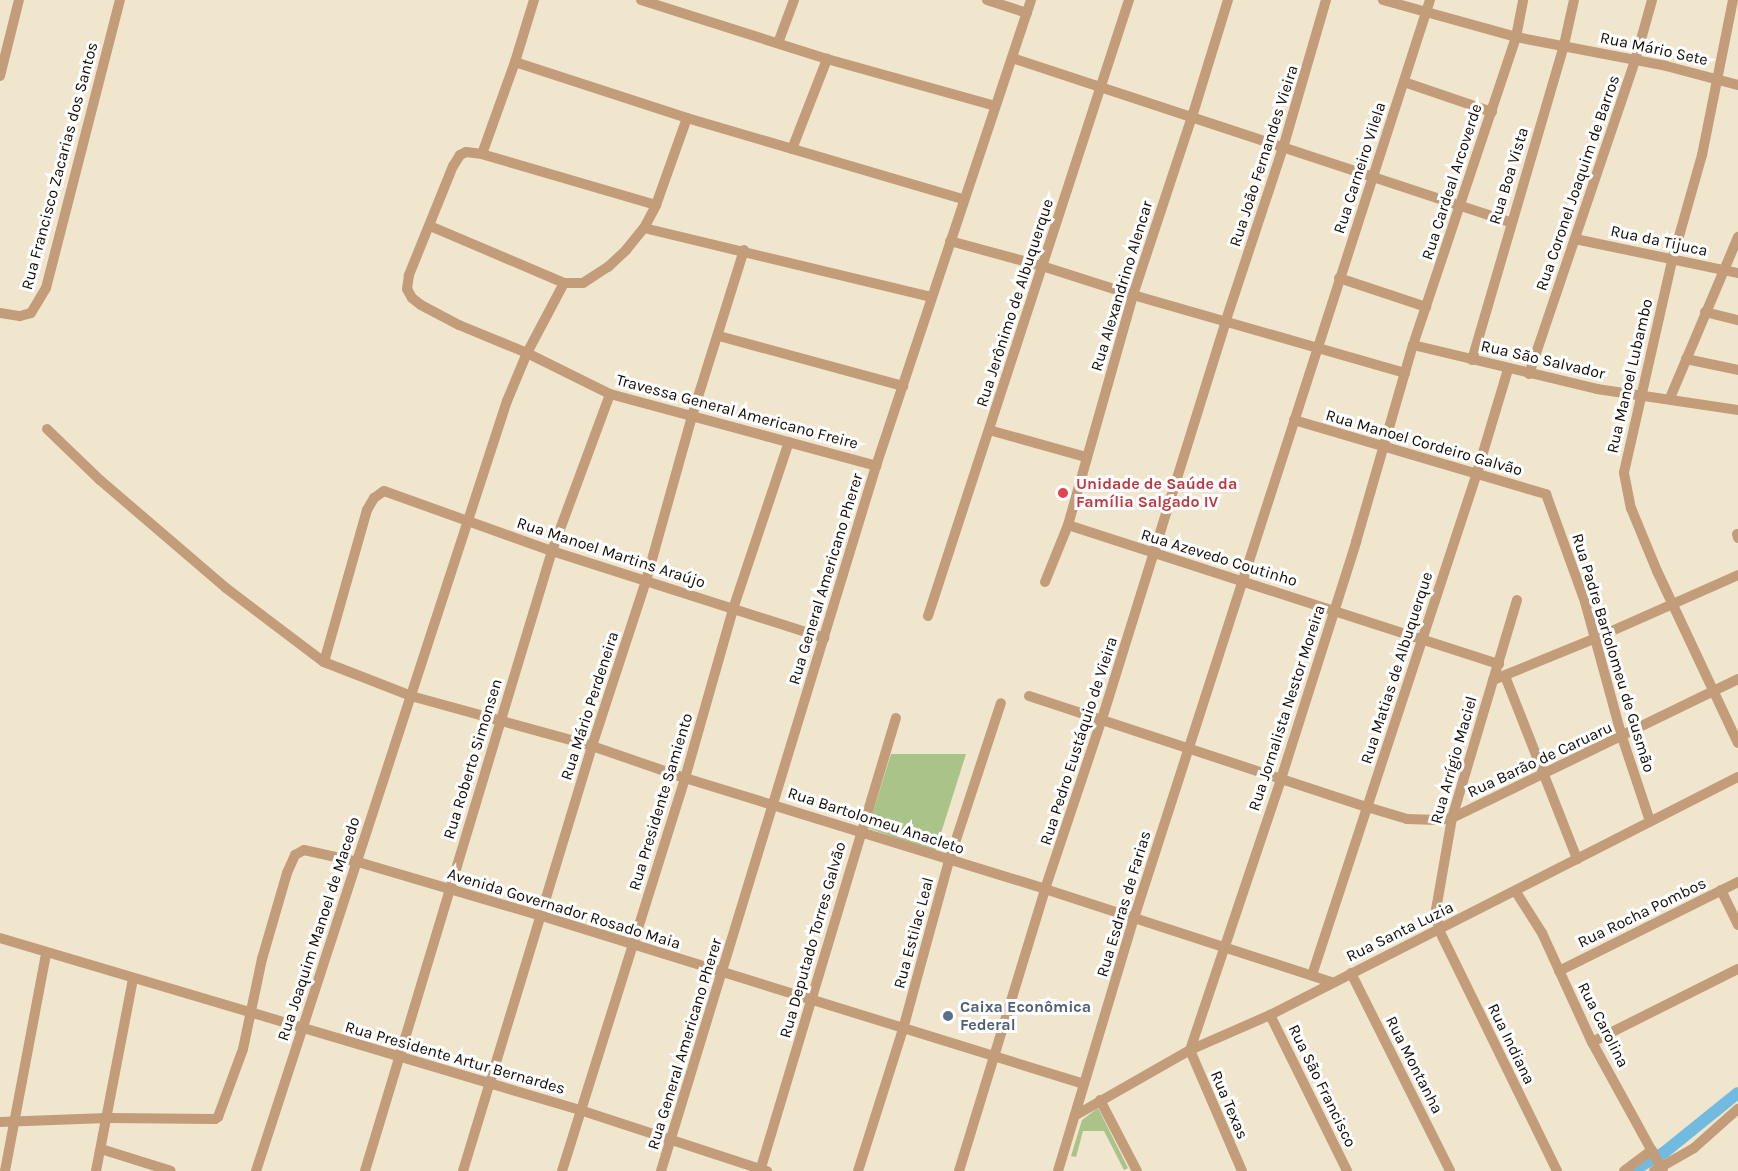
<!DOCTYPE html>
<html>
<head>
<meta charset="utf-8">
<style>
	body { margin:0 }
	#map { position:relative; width:1738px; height:1171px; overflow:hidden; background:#f0e6ce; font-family:Karla,sans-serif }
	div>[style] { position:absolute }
	.green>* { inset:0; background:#a9c389 }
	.canal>* { height:12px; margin:-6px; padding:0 6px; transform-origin:6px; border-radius:6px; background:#72bbe0 }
	.street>* { height:10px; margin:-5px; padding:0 5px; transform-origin:5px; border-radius:5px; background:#c39c79 }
	.dots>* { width:16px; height:16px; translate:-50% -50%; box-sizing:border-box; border:3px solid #fff; border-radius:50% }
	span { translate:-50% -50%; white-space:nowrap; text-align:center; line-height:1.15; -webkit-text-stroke:6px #fff; paint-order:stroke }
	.street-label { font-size:16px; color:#0f0b05 }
	.health-label { font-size:16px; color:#be3a42; font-weight:700 }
	.left { translate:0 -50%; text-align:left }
	.service-label { font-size:16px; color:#4e5e75; font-weight:700 }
</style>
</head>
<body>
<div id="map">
	<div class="green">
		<div style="clip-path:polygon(891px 754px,966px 754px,935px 852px,868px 828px)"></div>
		<div style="clip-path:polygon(1098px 1108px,1128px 1168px,1124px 1170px,1104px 1131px,1083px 1131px,1076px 1157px,1071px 1156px,1082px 1120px)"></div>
	</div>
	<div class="canal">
		<div style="left:1632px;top:1171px;width:39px;rotate:-30deg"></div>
		<div style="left:1666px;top:1151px;width:92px;rotate:-38.9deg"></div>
	</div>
	<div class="street">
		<div style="left:641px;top:0;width:195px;rotate:17.6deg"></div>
		<div style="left:827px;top:59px;width:174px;rotate:15.6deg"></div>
		<div style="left:987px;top:0;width:42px;rotate:18deg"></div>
		<div style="left:1383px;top:0;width:138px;rotate:15.5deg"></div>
		<div style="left:1516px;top:37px;width:153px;rotate:10.9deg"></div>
		<div style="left:1666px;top:66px;width:74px;rotate:14.8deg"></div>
		<div style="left:1733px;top:0;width:158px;rotate:101.3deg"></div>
		<div style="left:1702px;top:155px;width:110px;rotate:105.8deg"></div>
		<div style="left:1672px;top:261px;width:217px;rotate:102.8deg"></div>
		<div style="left:1624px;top:473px;width:36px;rotate:79deg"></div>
		<div style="left:1631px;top:508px;width:68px;rotate:67.6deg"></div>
		<div style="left:1657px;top:571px;width:190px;rotate:64.8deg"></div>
		<div style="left:778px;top:43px;width:46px;rotate:-69.6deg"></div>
		<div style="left:1012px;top:58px;width:524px;rotate:18.23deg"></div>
		<div style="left:515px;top:62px;width:181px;rotate:18deg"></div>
		<div style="left:687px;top:118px;width:288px;rotate:16.4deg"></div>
		<div style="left:0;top:76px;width:78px;rotate:-76deg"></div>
		<div style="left:1404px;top:82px;width:93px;rotate:18.8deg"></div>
		<div style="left:792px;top:149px;width:97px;rotate:-68.7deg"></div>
		<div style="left:482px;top:154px;width:98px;rotate:-70.3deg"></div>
		<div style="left:515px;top:62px;width:65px;rotate:-73deg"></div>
		<div style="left:656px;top:205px;width:181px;rotate:-163.7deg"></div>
		<div style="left:482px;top:154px;width:16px;rotate:-173deg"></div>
		<div style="left:466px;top:152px;width:7px;rotate:153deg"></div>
		<div style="left:460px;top:155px;width:13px;rotate:122deg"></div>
		<div style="left:453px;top:166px;width:118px;rotate:112deg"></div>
		<div style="left:409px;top:275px;width:14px;rotate:98deg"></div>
		<div style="left:407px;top:289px;width:10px;rotate:61deg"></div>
		<div style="left:412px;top:298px;width:11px;rotate:38deg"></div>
		<div style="left:421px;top:305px;width:43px;rotate:27.8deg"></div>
		<div style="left:459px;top:325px;width:74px;rotate:22.4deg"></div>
		<div style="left:527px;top:353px;width:93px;rotate:26.3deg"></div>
		<div style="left:610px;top:394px;width:276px;rotate:15.1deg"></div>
		<div style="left:430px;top:226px;width:146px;rotate:23deg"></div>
		<div style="left:564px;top:283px;width:19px"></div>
		<div style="left:583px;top:283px;width:30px;rotate:-33deg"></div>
		<div style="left:608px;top:267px;width:25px;rotate:-43deg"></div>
		<div style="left:626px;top:250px;width:28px;rotate:-51deg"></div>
		<div style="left:644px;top:228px;width:26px;rotate:-62deg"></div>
		<div style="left:656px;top:205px;width:92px;rotate:-70.4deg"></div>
		<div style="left:644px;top:228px;width:296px;rotate:13.5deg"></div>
		<div style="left:1575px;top:239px;width:167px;rotate:11.8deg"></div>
		<div style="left:950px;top:241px;width:95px;rotate:15.2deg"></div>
		<div style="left:1042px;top:266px;width:96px;rotate:17.7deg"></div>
		<div style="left:1133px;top:295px;width:283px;rotate:16deg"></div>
		<div style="left:1339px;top:278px;width:92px;rotate:18.4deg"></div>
		<div style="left:1705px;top:312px;width:34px;rotate:14deg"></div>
		<div style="left:0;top:313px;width:20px;rotate:9deg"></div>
		<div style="left:20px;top:316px;width:11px;rotate:-15deg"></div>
		<div style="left:31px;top:313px;width:29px;rotate:-59deg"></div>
		<div style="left:46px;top:288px;width:297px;rotate:-75.6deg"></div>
		<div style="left:719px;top:336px;width:191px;rotate:15.2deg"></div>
		<div style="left:1413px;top:345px;width:189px;rotate:13.4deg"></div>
		<div style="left:1597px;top:389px;width:143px;rotate:8.5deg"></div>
		<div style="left:1686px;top:359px;width:53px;rotate:11.9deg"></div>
		<div style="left:1472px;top:360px;width:328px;rotate:-73.7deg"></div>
		<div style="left:1564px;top:45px;width:46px;rotate:-77.5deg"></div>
		<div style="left:1529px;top:374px;width:330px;rotate:-71.3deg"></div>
		<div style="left:1635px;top:61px;width:63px;rotate:-74.4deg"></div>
		<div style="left:1670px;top:398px;width:175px;rotate:-67.1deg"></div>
		<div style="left:1294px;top:420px;width:263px;rotate:16.4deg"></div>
		<div style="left:1546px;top:494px;width:115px;rotate:70.1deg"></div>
		<div style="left:1585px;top:602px;width:140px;rotate:74.7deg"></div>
		<div style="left:1622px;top:737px;width:89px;rotate:71.6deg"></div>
		<div style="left:47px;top:429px;width:74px;rotate:43.9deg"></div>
		<div style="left:100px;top:480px;width:166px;rotate:40.6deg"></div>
		<div style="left:226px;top:588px;width:123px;rotate:37.1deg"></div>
		<div style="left:324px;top:662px;width:93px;rotate:21.3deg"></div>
		<div style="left:411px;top:696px;width:188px;rotate:15.4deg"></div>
		<div style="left:592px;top:746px;width:98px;rotate:19deg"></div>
		<div style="left:685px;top:778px;width:377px;rotate:17.1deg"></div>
		<div style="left:1045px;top:889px;width:301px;rotate:18deg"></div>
		<div style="left:989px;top:430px;width:101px;rotate:15.6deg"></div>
		<div style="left:1068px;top:525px;width:453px;rotate:17.9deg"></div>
		<div style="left:1737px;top:534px;width:4px;rotate:76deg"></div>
		<div style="left:1045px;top:582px;width:61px;rotate:-68deg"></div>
		<div style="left:1068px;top:525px;width:239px;rotate:-74.2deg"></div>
		<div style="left:1133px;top:295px;width:188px;rotate:-71.7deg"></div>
		<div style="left:1192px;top:117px;width:122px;rotate:-72.9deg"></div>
		<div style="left:1517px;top:600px;width:227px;rotate:106.6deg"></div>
		<div style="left:1452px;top:818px;width:93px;rotate:99.9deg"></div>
		<div style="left:1436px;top:910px;width:20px;rotate:81deg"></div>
		<div style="left:1439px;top:930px;width:268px;rotate:63.9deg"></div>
		<div style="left:928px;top:616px;width:648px;rotate:-71.93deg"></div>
		<div style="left:324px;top:662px;width:158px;rotate:-74.2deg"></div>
		<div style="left:367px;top:510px;width:14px;rotate:-60deg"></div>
		<div style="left:374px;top:498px;width:12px;rotate:-35deg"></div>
		<div style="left:384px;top:491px;width:178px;rotate:19.7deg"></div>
		<div style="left:552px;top:551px;width:286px;rotate:17.7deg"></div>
		<div style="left:1505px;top:676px;width:197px;rotate:68.5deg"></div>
		<div style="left:1493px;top:680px;width:111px;rotate:-22.2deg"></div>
		<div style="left:1596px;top:638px;width:155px;rotate:-23.9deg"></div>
		<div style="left:1029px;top:696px;width:356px;rotate:18.2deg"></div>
		<div style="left:1367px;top:807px;width:42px;rotate:16.7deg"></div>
		<div style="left:1407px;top:819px;width:31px;rotate:2deg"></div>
		<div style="left:1438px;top:820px;width:14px;rotate:-8deg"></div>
		<div style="left:1452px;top:818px;width:318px;rotate:-25.9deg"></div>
		<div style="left:1721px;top:890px;width:39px;rotate:64deg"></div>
		<div style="left:1516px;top:892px;width:49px;rotate:57.6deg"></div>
		<div style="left:1542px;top:933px;width:120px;rotate:65.4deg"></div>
		<div style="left:1592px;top:1042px;width:147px;rotate:61.2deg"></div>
		<div style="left:0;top:938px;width:605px;rotate:16.52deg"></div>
		<div style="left:580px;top:1110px;width:197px;rotate:18.1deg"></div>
		<div style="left:1559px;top:971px;width:200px;rotate:-26.4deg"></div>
		<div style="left:1351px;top:973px;width:221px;rotate:63.4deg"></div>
		<div style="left:1312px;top:975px;width:525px;rotate:-71.81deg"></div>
		<div style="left:1476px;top:476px;width:112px;rotate:-73.3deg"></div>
		<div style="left:1270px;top:1015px;width:174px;rotate:63.7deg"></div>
		<div style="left:1592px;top:1042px;width:163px;rotate:-26.6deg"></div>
		<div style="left:1100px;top:1100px;width:80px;rotate:62.5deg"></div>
		<div style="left:1076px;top:1115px;width:131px;rotate:-29.7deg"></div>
		<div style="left:1190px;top:1050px;width:87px;rotate:-23.6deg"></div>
		<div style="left:1270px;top:1015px;width:525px;rotate:-26.96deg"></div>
		<div style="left:0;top:1122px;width:107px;rotate:-2.1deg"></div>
		<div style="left:107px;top:1118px;width:108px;rotate:0.5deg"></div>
		<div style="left:215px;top:1119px;width:4px;rotate:-34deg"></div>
		<div style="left:218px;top:1117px;width:72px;rotate:-69.8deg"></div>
		<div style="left:243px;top:1049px;width:92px;rotate:-78.1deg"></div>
		<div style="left:262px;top:959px;width:90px;rotate:-73.8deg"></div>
		<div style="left:287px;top:873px;width:20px;rotate:-66deg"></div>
		<div style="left:295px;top:855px;width:10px;rotate:-29deg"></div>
		<div style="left:304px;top:850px;width:55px;rotate:12.5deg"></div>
		<div style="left:358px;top:862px;width:192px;rotate:16.4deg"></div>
		<div style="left:542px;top:916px;width:567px;rotate:17.22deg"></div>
		<div style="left:101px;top:1149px;width:73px;rotate:17.4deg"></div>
		<div style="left:5px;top:1171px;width:222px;rotate:-79.3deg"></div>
		<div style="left:96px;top:1171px;width:196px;rotate:-79.1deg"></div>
		<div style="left:256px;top:1171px;width:810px;rotate:-71.95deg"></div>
		<div style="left:507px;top:401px;width:52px;rotate:-67.4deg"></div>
		<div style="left:527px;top:353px;width:79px;rotate:-62.1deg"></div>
		<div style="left:365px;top:1171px;width:648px;rotate:-73.22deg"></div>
		<div style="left:552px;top:551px;width:167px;rotate:-69.7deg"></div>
		<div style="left:463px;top:1171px;width:444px;rotate:-73.1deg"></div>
		<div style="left:592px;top:746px;width:174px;rotate:-71.9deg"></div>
		<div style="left:646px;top:581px;width:171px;rotate:-74.4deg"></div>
		<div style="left:692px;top:416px;width:174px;rotate:-72.6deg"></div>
		<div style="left:562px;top:1171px;width:412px;rotate:-72.6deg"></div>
		<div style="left:685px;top:778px;width:176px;rotate:-74.1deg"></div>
		<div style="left:733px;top:609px;width:176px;rotate:-71.5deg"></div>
		<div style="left:661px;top:1171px;width:737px;rotate:-73.04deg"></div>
		<div style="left:876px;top:466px;width:491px;rotate:-71.6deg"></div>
		<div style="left:760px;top:1171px;width:473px;rotate:-73.3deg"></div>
		<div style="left:858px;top:1171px;width:149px;rotate:-72.4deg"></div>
		<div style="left:903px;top:1029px;width:174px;rotate:-74.7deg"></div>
		<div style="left:949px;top:861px;width:166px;rotate:-71.8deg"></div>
		<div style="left:959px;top:1171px;width:295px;rotate:-73deg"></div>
		<div style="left:1045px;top:889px;width:179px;rotate:-71.5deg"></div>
		<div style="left:1102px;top:719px;width:418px;rotate:-72.7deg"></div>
		<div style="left:1226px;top:320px;width:181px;rotate:-71.7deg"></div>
		<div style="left:1283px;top:148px;width:154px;rotate:-73.8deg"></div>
		<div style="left:1058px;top:1171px;width:264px;rotate:-73.3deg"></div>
		<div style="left:1134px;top:918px;width:965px;rotate:-72.13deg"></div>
		<div style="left:1242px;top:1171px;width:132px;rotate:-113.3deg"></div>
		<div style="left:1190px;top:1050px;width:286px;rotate:-71.4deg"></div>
		<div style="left:1281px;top:779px;width:249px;rotate:-72.4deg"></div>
		<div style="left:1356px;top:542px;width:205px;rotate:-73.9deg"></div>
		<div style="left:1413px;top:345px;width:325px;rotate:-71.5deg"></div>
		<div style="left:1516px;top:37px;width:38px;rotate:-79deg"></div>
		<div style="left:1624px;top:1171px;width:35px;rotate:-37deg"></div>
		<div style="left:1654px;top:1171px;width:46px;rotate:-29.9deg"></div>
		<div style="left:1694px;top:1148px;width:59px;rotate:-41.6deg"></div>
	</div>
	<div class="dots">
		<div style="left:1063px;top:493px;background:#e0444e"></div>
		<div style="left:948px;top:1016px;background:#5c6f8a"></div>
	</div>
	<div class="street-label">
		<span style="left:1654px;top:49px;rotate:12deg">Rua Mário Sete</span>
		<span style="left:1264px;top:156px;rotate:-72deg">Rua João Fernandes Vieira</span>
		<span style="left:60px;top:166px;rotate:-75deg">Rua Francisco Zacarias dos Santos</span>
		<span style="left:1360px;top:168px;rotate:-72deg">Rua Carneiro Vilela</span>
		<span style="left:1509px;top:176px;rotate:-73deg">Rua Boa Vista</span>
		<span style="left:1452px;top:182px;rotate:-72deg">Rua Cardeal Arcoverde</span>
		<span style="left:1578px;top:183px;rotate:-71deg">Rua Coronel Joaquim de Barros</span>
		<span style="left:1659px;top:241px;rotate:12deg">Rua da Tijuca</span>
		<span style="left:1122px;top:286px;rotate:-73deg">Rua Alexandrino Alencar</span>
		<span style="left:1015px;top:303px;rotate:-72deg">Rua Jerônimo de Albuquerque</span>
		<span style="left:1543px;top:360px;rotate:13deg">Rua São Salvador</span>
		<span style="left:1630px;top:376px;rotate:-77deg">Rua Manoel Lubambo</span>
		<span style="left:737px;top:412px;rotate:15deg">Travessa General Americano Freire</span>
		<span style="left:1424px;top:443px;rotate:16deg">Rua Manoel Cordeiro Galvão</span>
		<span style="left:611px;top:553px;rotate:18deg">Rua Manoel Martins Araújo</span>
		<span style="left:1219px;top:558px;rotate:17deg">Rua Azevedo Coutinho</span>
		<span style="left:826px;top:579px;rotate:-73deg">Rua General Americano Pherer</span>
		<span style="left:1613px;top:653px;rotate:73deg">Rua Padre Bartolomeu de Gusmão</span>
		<span style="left:1397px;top:668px;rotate:-72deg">Rua Matias de Albuquerque</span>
		<span style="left:590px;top:706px;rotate:-72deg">Rua Mário Perdeneira</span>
		<span style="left:1287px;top:708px;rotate:-72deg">Rua Jornalista Nestor Moreira</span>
		<span style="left:1079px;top:741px;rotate:-72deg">Rua Pedro Eustáquio de Vieira</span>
		<span style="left:473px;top:759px;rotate:-73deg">Rua Roberto Simonsen</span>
		<span style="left:1454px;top:760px;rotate:-74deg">Rua Arrígio Maciel</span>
		<span style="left:1540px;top:760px;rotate:-25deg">Rua Barão de Caruaru</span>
		<span style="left:661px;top:802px;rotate:-73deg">Rua Presidente Samiento</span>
		<span style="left:876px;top:821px;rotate:18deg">Rua Bartolomeu Anacleto</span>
		<span style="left:1124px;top:904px;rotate:-73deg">Rua Esdras de Farias</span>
		<span style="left:564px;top:909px;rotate:17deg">Avenida Governador Rosado Maia</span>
		<span style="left:1642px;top:913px;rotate:-26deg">Rua Rocha Pombos</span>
		<span style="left:319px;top:929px;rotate:-72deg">Rua Joaquim Manoel de Macedo</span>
		<span style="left:1400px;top:932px;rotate:-26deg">Rua Santa Luzia</span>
		<span style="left:914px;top:933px;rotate:-75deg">Rua Estilac Leal</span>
		<span style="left:813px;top:940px;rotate:-74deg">Rua Deputado Torres Galvão</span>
		<span style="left:1603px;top:1025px;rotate:63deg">Rua Carolina</span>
		<span style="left:685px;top:1044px;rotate:-73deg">Rua General Americano Pherer</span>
		<span style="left:1511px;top:1044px;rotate:64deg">Rua Indiana</span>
		<span style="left:455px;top:1058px;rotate:16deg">Rua Presidente Artur Bernardes</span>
		<span style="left:1414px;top:1065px;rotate:63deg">Rua Montanha</span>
		<span style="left:1322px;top:1086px;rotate:64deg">Rua São Francisco</span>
		<span style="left:1229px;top:1105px;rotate:67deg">Rua Texas</span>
	</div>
	<div class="health-label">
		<span class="left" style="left:1076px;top:493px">Unidade de Saúde da<br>Família Salgado IV</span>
	</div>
	<div class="service-label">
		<span class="left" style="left:960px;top:1016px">Caixa Econômica<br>Federal</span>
	</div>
</div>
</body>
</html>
